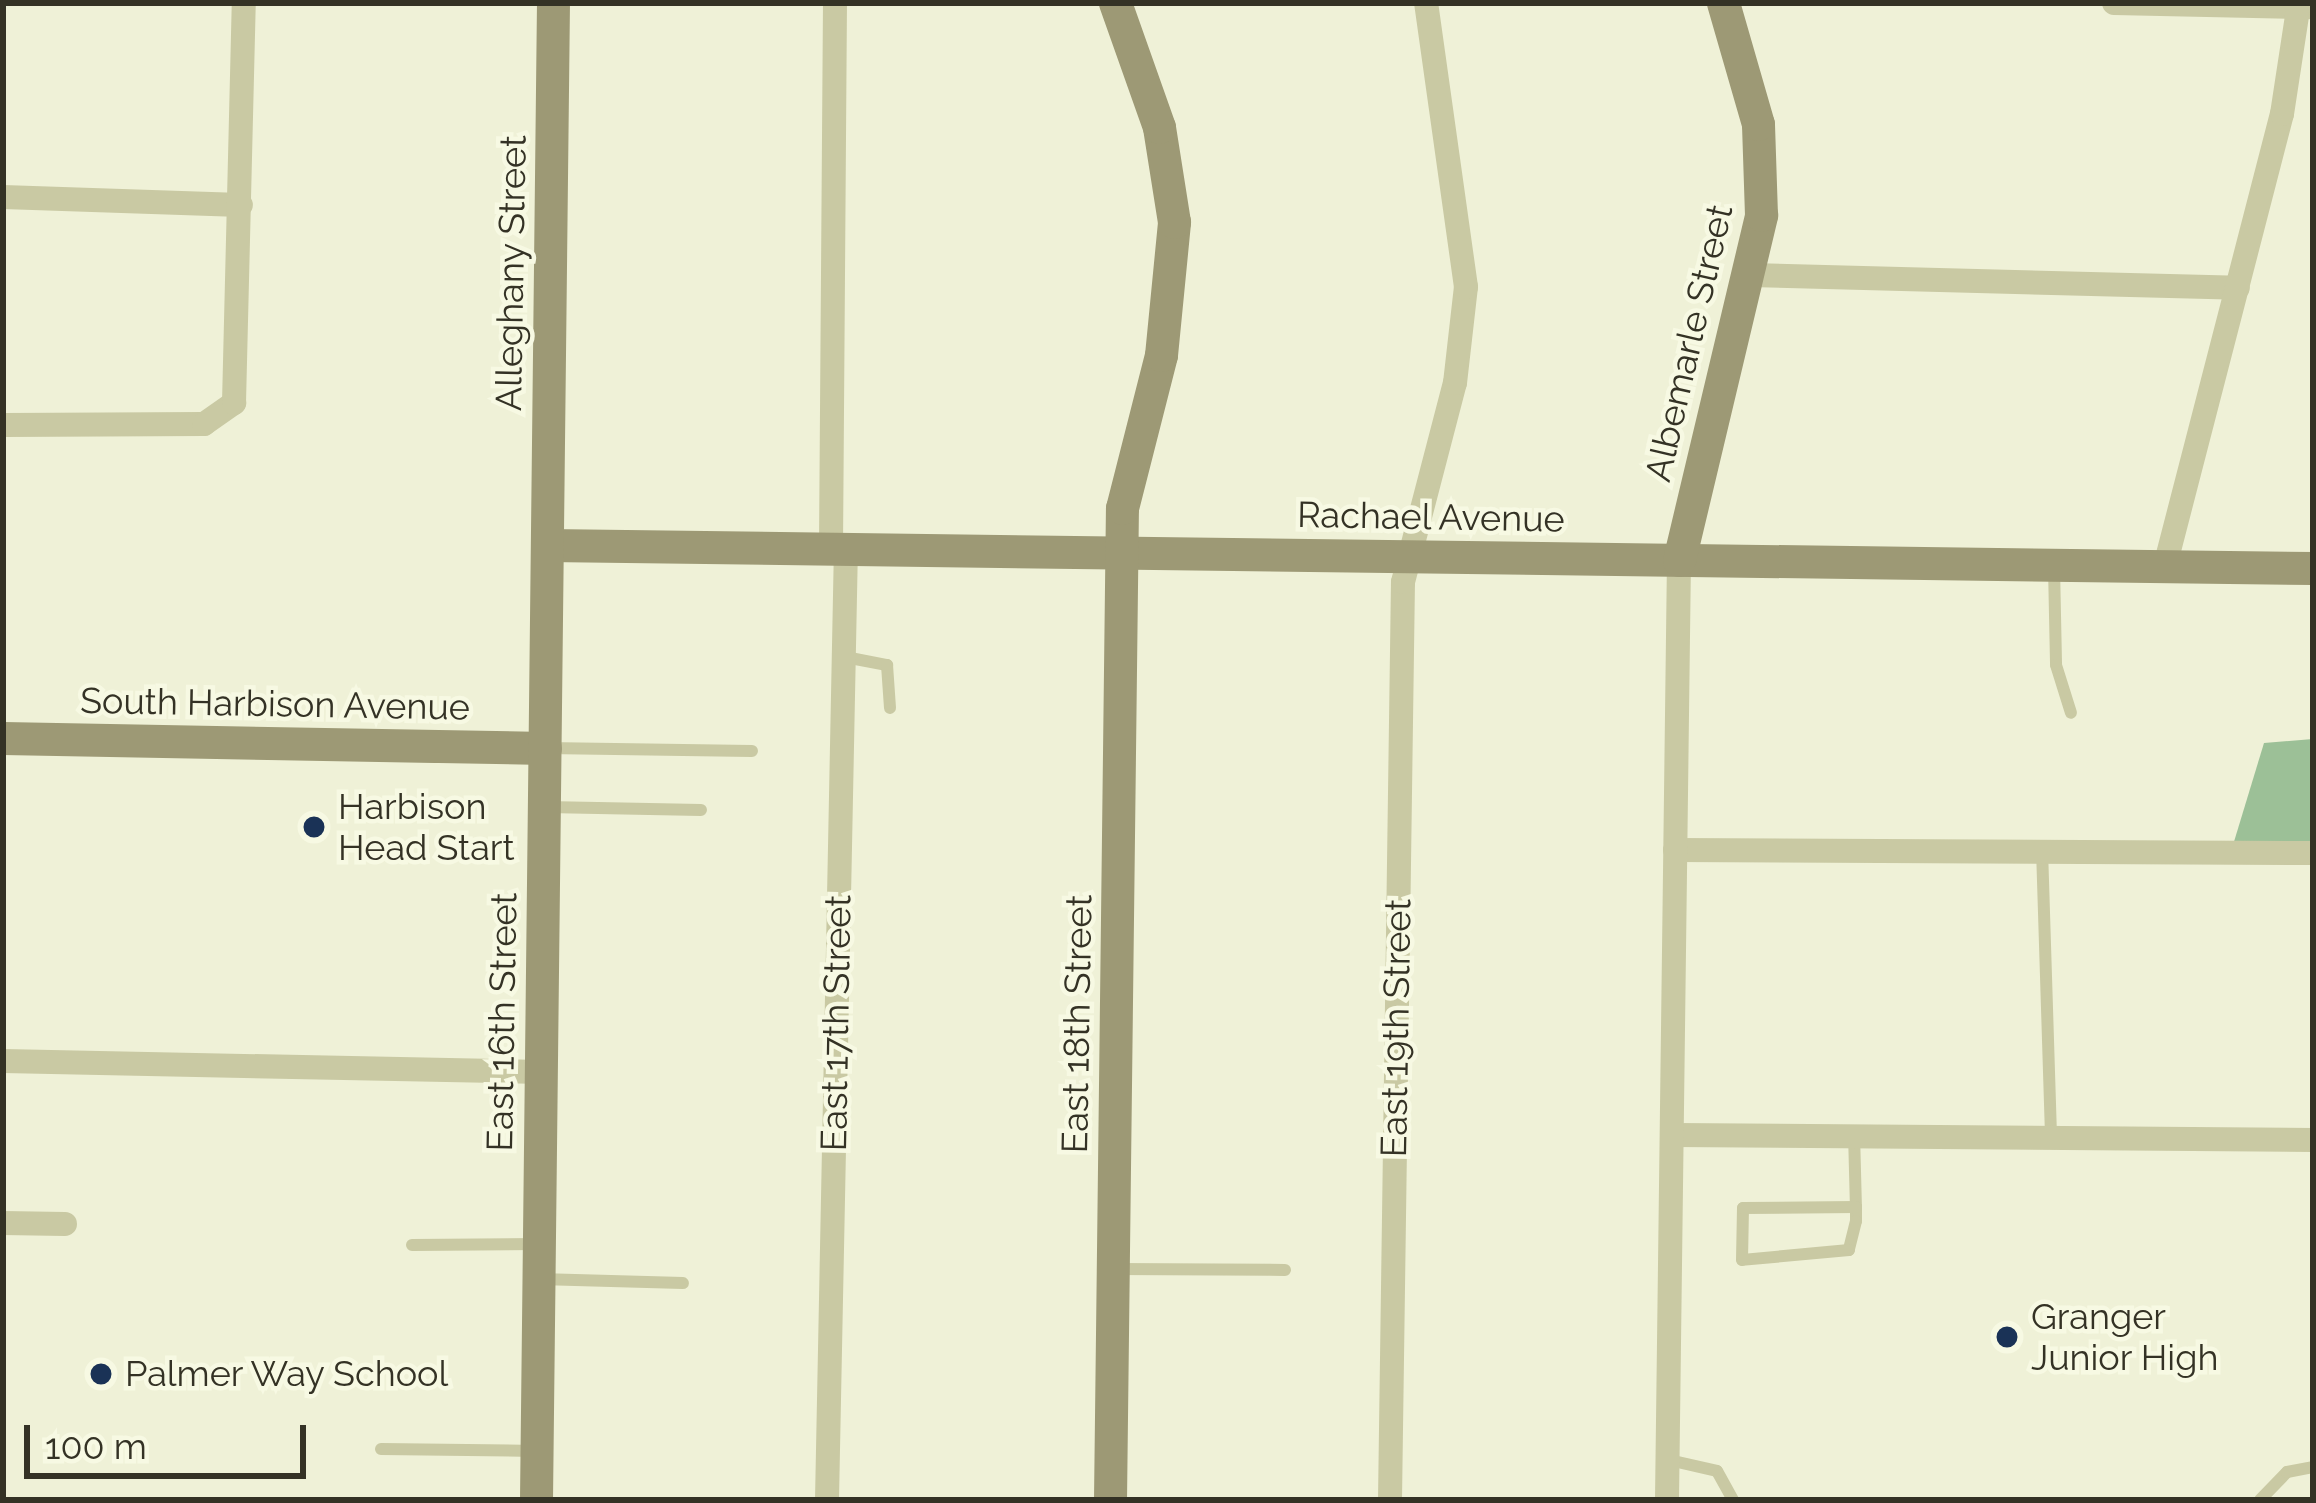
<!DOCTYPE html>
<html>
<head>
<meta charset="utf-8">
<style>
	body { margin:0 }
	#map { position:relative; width:2316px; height:1503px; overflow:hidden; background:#eff1d7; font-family:Raleway,sans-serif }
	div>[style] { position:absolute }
	.green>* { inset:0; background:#9cc097 }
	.lane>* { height:12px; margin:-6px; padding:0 6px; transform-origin:6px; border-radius:6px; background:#c9c9a3 }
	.street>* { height:24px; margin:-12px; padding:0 12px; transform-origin:12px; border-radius:12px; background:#c9c9a3 }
	.secondary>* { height:33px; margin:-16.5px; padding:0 16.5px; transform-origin:16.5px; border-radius:16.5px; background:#9d9975 }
	.dots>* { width:33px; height:33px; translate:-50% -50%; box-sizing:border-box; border:6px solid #f7f9e3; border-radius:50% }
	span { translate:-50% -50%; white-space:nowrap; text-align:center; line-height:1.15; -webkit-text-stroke:9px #f7f9e3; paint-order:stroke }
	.street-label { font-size:36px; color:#343225 }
	.poi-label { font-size:36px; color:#343225 }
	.left { translate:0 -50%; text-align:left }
	.frame { position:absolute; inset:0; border:6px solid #343225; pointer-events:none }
	.scale { position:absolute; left:24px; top:1425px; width:282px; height:54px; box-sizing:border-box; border:6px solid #343225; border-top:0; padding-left:15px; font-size:36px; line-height:42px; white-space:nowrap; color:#343225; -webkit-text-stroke:9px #f7f9e3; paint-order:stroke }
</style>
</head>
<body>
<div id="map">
	<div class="green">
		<div style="clip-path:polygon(2313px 739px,2313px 844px,2233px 845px,2264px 743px)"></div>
	</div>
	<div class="lane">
		<div style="left:2054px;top:567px;width:98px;rotate:88.8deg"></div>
		<div style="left:2056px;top:665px;width:50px;rotate:72.6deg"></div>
		<div style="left:845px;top:657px;width:43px;rotate:10.8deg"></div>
		<div style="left:887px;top:665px;width:43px;rotate:86deg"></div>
		<div style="left:546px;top:748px;width:206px;rotate:0.8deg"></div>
		<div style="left:546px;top:807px;width:155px;rotate:1.1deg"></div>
		<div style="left:2042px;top:849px;width:287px;rotate:88.2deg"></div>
		<div style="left:1854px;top:1133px;width:74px;rotate:88.5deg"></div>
		<div style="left:1856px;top:1207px;width:14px;rotate:90deg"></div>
		<div style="left:1856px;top:1221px;width:30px;rotate:104deg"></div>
		<div style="left:1849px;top:1250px;width:107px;rotate:174.7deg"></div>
		<div style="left:1742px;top:1260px;width:52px;rotate:-88.9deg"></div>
		<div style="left:1743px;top:1208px;width:113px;rotate:-0.5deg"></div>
		<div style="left:412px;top:1245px;width:125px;rotate:-0.5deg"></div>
		<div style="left:1113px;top:1269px;width:172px;rotate:0.3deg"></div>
		<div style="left:539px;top:1279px;width:144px;rotate:1.6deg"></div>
		<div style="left:381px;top:1449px;width:155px;rotate:0.7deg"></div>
		<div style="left:1669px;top:1460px;width:49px;rotate:12.9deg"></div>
		<div style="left:1717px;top:1471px;width:33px;rotate:61deg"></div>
		<div style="left:2260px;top:1500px;width:39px;rotate:-46deg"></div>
		<div style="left:2287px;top:1472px;width:26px;rotate:-11deg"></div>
	</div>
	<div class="street">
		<div style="left:2114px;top:3px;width:199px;rotate:1.2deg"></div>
		<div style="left:3px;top:197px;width:238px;rotate:1.9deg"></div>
		<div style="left:1750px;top:275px;width:488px;rotate:1.5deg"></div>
		<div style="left:4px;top:425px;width:200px;rotate:-0.3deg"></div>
		<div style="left:204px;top:424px;width:37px;rotate:-35deg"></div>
		<div style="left:234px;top:403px;width:400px;rotate:-88.6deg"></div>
		<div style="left:831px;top:547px;width:544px;rotate:-89.58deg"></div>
		<div style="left:2165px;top:566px;width:467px;rotate:-75.5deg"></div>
		<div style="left:2282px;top:114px;width:112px;rotate:-81.3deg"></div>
		<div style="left:1675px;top:850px;width:638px;rotate:0.27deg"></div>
		<div style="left:3px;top:1061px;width:537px;rotate:1.17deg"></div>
		<div style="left:1675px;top:1135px;width:638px;rotate:0.45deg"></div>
		<div style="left:3px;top:1223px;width:62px;rotate:0.9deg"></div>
		<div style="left:827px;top:1500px;width:953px;rotate:-88.86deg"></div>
		<div style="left:1390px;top:1500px;width:918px;rotate:-89.19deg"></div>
		<div style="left:1403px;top:582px;width:206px;rotate:-75.4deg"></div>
		<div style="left:1455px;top:383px;width:97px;rotate:-83.5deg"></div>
		<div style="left:1466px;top:287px;width:287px;rotate:-98deg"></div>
		<div style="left:1667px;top:1500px;width:940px;rotate:-89.27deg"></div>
	</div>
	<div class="secondary">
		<div style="left:547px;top:545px;width:1766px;rotate:0.75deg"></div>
		<div style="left:1679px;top:560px;width:355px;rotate:-76.6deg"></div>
		<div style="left:1761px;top:215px;width:91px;rotate:-91.9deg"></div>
		<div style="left:1758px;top:124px;width:126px;rotate:-106.1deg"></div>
		<div style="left:3px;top:738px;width:542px;rotate:1.06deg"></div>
		<div style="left:536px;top:1500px;width:1497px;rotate:-89.35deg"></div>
		<div style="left:1110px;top:1500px;width:992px;rotate:-89.31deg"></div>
		<div style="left:1122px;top:508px;width:158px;rotate:-75.7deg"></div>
		<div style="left:1161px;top:355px;width:134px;rotate:-84.4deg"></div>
		<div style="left:1174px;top:222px;width:96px;rotate:-99deg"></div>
		<div style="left:1159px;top:127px;width:132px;rotate:-109.5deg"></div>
	</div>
	<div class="dots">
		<div style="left:314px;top:827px;background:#1a3256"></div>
		<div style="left:2007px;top:1337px;background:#1a3256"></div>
		<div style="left:101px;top:1374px;background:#1a3256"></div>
	</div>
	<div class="street-label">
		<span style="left:511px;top:273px;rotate:-89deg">Alleghany Street</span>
		<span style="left:1689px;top:343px;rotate:-77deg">Albemarle Street</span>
		<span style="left:1431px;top:517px;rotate:1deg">Rachael Avenue</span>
		<span style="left:275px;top:704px;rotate:1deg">South Harbison Avenue</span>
		<span style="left:502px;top:1022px;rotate:-89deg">East 16th Street</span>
		<span style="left:836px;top:1023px;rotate:-89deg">East 17th Street</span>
		<span style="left:1077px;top:1024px;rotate:-89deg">East 18th Street</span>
		<span style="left:1396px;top:1028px;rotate:-89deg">East 19th Street</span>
	</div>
	<div class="poi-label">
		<span class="left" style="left:338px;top:827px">Harbison<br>Head Start</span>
		<span class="left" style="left:2031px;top:1337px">Granger<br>Junior High</span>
		<span class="left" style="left:125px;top:1374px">Palmer Way School</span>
	</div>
	<div class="frame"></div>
	<div class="scale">100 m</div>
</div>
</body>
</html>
